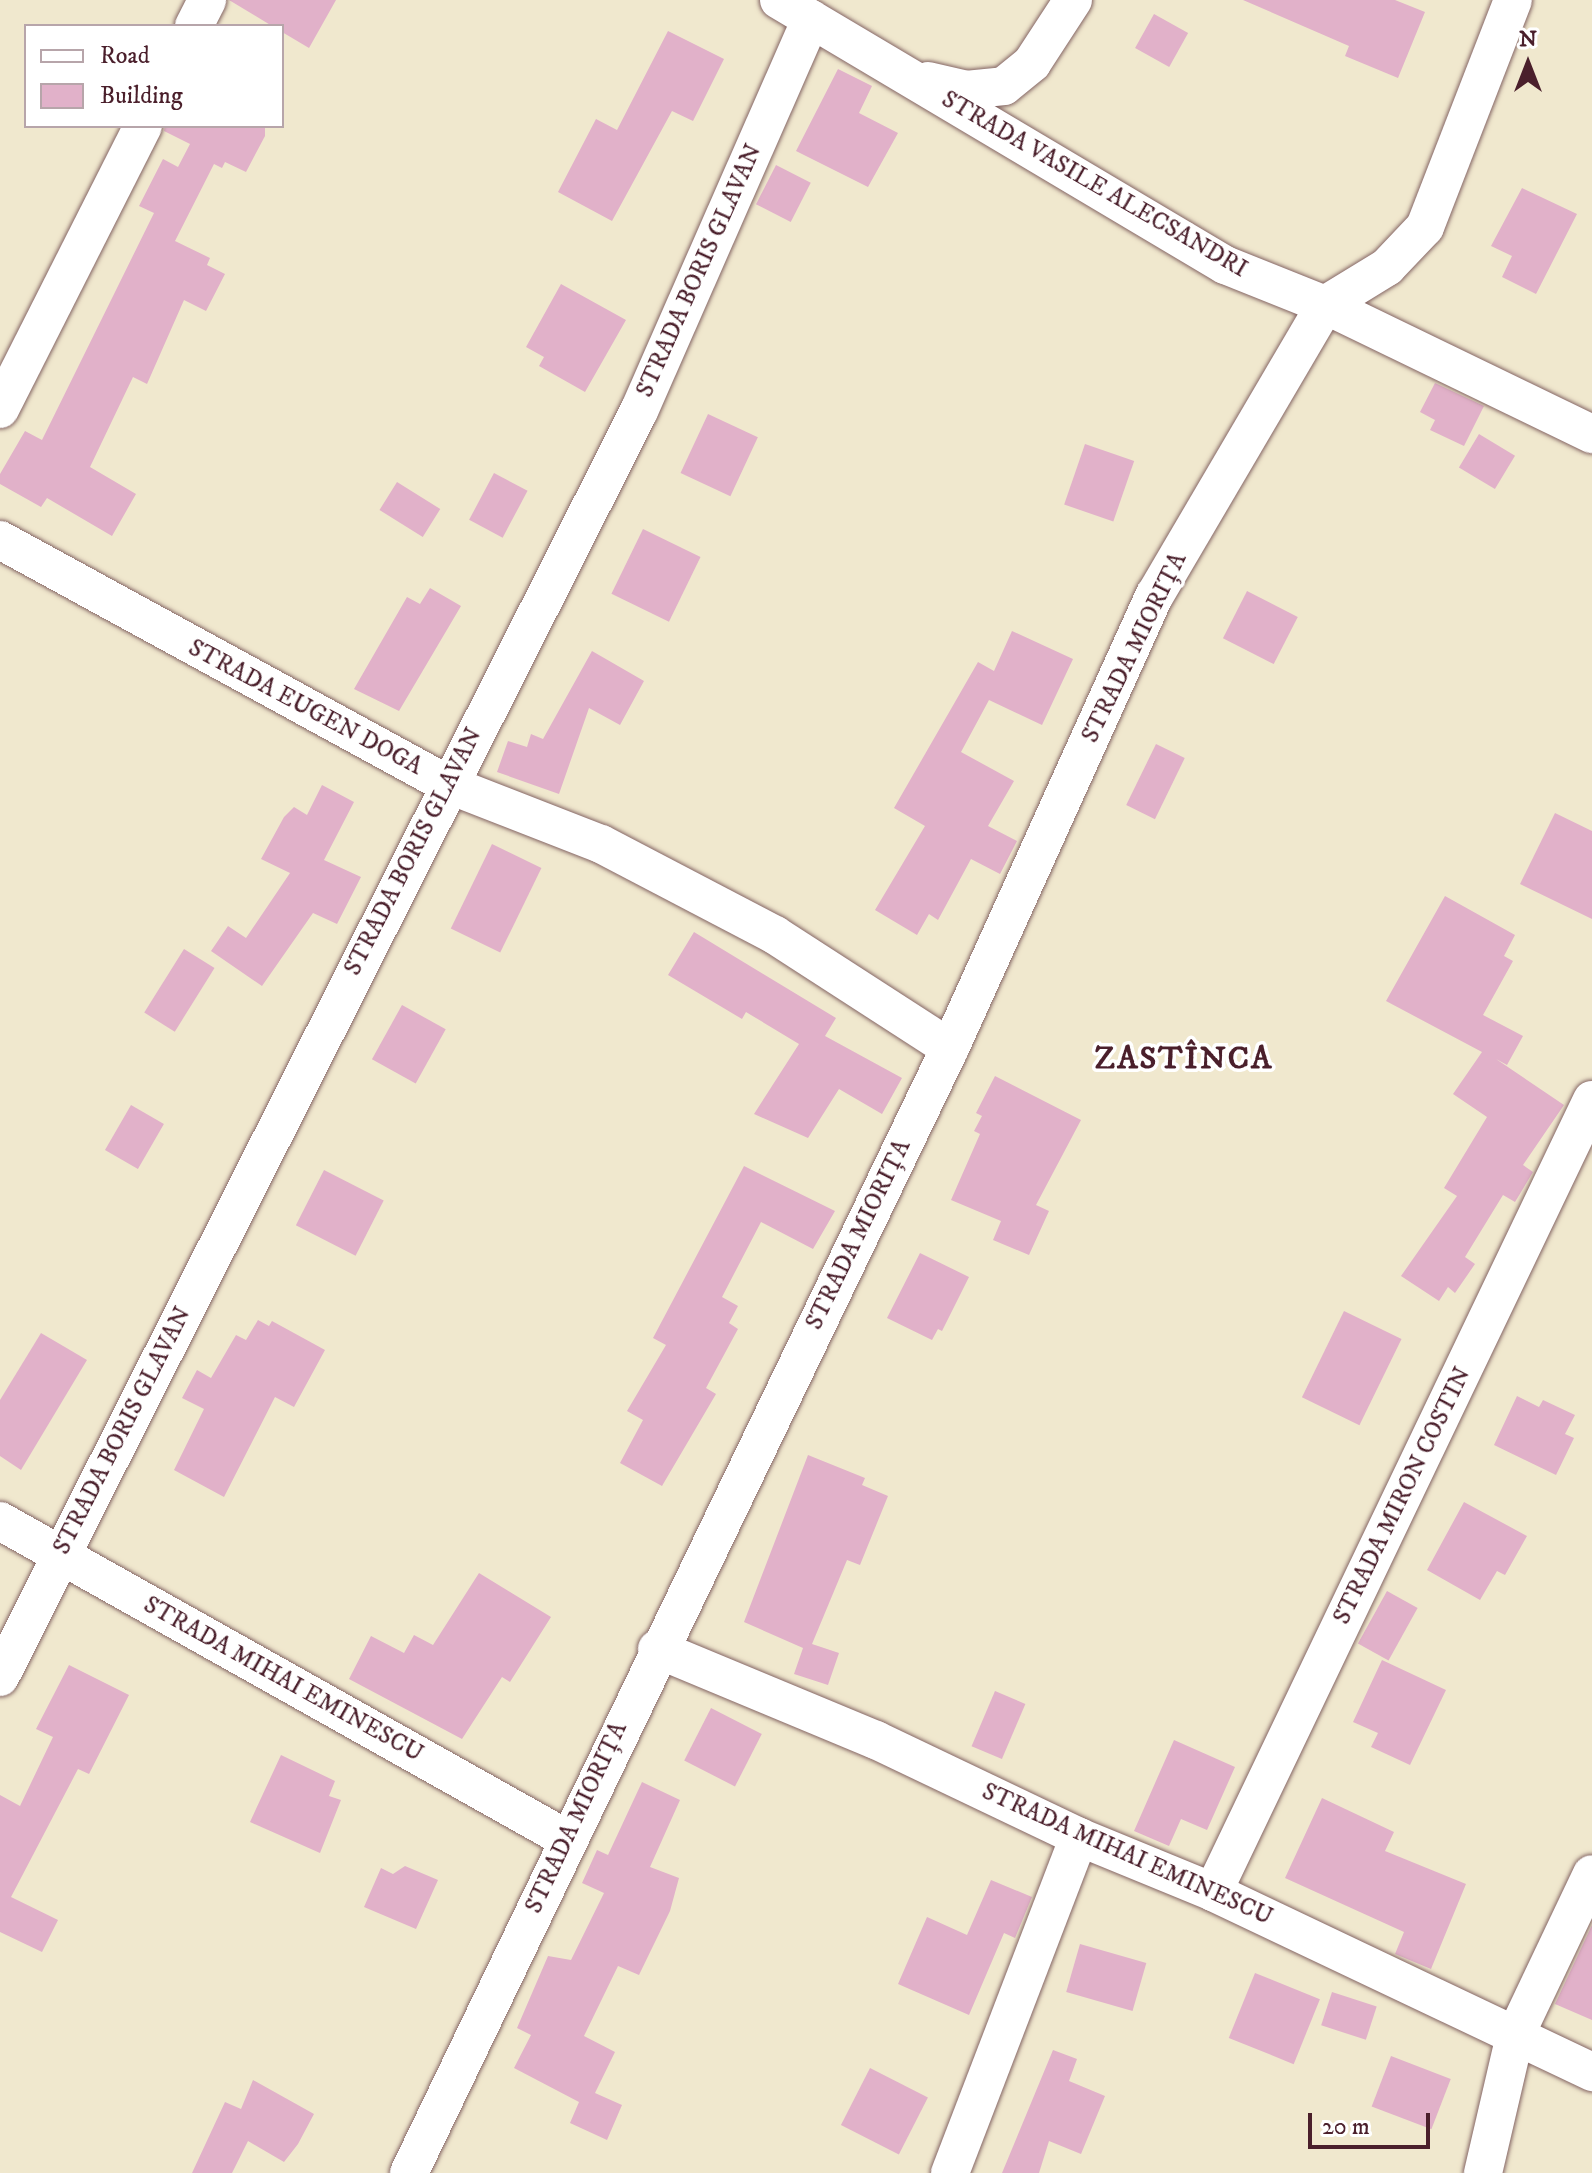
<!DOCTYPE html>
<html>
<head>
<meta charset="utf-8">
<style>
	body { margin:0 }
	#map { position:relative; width:1592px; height:2173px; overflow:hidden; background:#f0e8ce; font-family:"IM FELL DW Pica",serif }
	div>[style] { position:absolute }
	.building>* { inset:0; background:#e1b1c9; transform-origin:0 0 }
	.roads { filter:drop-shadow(0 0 2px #846564) drop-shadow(0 0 2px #846564) }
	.street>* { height:38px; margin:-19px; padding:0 19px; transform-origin:19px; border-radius:19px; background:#fff }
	span { translate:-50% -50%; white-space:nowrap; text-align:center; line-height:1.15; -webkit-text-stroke:7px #fff; paint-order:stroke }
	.street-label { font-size:24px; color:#4a1f2b }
	.district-label { font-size:32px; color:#4a1f2b; font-weight:700; letter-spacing:2px }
	.legend { position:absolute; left:24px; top:24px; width:260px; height:104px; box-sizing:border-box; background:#fff; border:2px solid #b7a5aa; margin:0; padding:10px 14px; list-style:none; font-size:24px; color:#4a1f2b }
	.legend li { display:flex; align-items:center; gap:16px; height:40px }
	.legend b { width:40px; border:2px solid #b7a5aa }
	.north { position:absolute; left:1488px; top:24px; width:80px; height:80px; -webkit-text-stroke:6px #fff; paint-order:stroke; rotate:0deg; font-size:22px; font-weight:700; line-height:32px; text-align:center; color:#4a1f2b }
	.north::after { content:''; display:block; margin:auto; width:28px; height:36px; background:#4a1f2b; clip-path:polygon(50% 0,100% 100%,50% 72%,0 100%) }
	.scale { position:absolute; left:1308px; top:2113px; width:122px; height:36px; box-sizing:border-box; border:4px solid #4a1f2b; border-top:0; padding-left:10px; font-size:24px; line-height:28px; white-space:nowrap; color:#4a1f2b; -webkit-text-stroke:6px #fff; paint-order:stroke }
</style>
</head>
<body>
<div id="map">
	<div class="building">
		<div style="clip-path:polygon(229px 0,336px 0,309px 48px,282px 32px,282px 26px,272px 26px)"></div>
		<div style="clip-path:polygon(1243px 0,1395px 0,1425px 12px,1398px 78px,1345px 56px,1349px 46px)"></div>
		<div style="left:1154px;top:14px;width:39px;height:39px;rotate:29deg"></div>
		<div style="clip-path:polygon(668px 31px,724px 59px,693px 121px,672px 111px,612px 221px,558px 192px,596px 119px,617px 130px)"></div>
		<div style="clip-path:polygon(838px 69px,872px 86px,859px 113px,898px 133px,868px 187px,796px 151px)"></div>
		<div style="clip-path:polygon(165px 126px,265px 126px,265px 136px,246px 172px,225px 162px,222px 168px,214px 164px,175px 241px,210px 258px,207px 265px,225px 274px,206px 311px,184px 300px,147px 384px,133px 377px,90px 467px,136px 494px,112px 536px,47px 498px,41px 507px,0 484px,0 474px,25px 431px,42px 440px,154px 213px,139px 206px,163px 159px,178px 167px,190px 144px,164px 131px)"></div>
		<div style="left:776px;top:165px;width:39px;height:44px;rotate:27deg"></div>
		<div style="clip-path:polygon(1522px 188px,1577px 214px,1536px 294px,1502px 277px,1512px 256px,1491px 246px)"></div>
		<div style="clip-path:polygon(561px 284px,626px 320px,585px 392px,539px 366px,544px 357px,526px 347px)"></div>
		<div style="clip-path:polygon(1435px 383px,1484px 406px,1464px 446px,1430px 430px,1435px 420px,1420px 412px)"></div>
		<div style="left:708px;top:414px;width:55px;height:65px;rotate:25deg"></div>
		<div style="left:1479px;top:434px;width:42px;height:39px;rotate:31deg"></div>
		<div style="left:1085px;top:444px;width:52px;height:64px;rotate:19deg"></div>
		<div style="left:494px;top:473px;width:38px;height:53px;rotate:28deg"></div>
		<div style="left:397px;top:482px;width:51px;height:33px;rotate:32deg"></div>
		<div style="left:643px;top:529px;width:64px;height:72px;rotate:26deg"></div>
		<div style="clip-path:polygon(430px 588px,461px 606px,399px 711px,354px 689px,407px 597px,420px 604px)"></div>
		<div style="left:1247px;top:591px;width:57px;height:53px;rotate:27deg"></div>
		<div style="clip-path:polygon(1012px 631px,1073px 659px,1042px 725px,989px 700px,961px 752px,1014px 781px,988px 826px,1017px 841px,1000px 874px,971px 859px,938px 920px,929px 914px,917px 935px,875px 910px,925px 826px,894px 808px,978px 662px,994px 671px)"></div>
		<div style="clip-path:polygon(592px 651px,644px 681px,620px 725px,589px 708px,559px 794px,497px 772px,508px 741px,527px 747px,531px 734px,543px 739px)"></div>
		<div style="left:1156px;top:744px;width:32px;height:68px;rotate:26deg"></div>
		<div style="clip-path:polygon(322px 785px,354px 802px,324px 860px,361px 877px,337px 924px,313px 913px,262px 986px,211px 951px,228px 926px,246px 938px,290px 873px,261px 859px,284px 817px,294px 807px,307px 815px)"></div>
		<div style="clip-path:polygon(1555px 813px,1592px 831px,1592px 919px,1520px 884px)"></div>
		<div style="left:492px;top:844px;width:55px;height:94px;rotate:26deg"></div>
		<div style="clip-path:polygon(1445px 896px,1515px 935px,1504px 956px,1513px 961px,1483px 1015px,1523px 1036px,1507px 1065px,1496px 1059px,1564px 1105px,1523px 1165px,1533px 1172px,1515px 1202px,1503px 1195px,1465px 1257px,1475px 1264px,1455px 1293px,1448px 1287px,1439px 1301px,1401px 1276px,1457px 1196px,1444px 1188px,1487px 1117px,1453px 1094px,1482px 1052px,1386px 1001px)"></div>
		<div style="clip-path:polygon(694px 932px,836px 1018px,825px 1036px,902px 1078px,882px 1114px,839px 1089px,808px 1138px,754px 1114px,799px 1044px,746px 1012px,742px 1019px,668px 975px)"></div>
		<div style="left:184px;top:949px;width:36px;height:75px;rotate:32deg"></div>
		<div style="left:402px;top:1005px;width:50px;height:62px;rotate:29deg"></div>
		<div style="clip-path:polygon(995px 1076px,1081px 1120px,1036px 1205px,1049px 1211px,1029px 1255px,993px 1240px,1001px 1221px,951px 1200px,980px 1134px,974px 1131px,982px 1116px,976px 1113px)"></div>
		<div style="left:131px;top:1105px;width:38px;height:52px;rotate:30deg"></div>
		<div style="clip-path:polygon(744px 1166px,835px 1211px,813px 1249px,761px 1222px,722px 1297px,738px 1306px,729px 1323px,738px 1329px,706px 1388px,716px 1394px,662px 1486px,620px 1463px,643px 1420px,627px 1411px,666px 1345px,653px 1338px)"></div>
		<div style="left:324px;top:1170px;width:67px;height:62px;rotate:27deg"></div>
		<div style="clip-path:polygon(920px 1253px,969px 1277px,942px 1331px,938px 1329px,932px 1340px,887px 1318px)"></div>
		<div style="left:1344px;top:1311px;width:64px;height:96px;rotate:26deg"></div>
		<div style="clip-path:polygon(258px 1320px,269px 1326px,272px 1321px,325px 1350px,294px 1407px,275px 1397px,224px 1497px,174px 1470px,204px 1409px,182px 1398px,197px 1370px,211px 1378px,236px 1335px,246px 1340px)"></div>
		<div style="clip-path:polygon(41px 1333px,87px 1360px,21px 1470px,0 1456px,0 1400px)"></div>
		<div style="clip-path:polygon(1517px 1396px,1539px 1407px,1543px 1400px,1575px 1415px,1565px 1434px,1574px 1438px,1556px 1475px,1494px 1445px)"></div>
		<div style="clip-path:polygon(808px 1455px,865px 1478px,862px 1485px,888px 1496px,860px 1565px,847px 1560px,812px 1644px,839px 1653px,828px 1685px,794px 1674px,803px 1648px,744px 1622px)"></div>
		<div style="clip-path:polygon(1464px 1502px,1527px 1536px,1505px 1575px,1497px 1571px,1480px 1600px,1427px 1570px)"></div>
		<div style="clip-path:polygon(479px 1573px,551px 1617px,510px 1682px,502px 1677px,462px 1739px,349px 1679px,371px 1636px,404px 1653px,414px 1635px,433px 1645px)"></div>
		<div style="left:1387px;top:1591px;width:35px;height:60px;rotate:29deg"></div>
		<div style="clip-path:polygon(1382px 1660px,1446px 1690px,1410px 1765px,1371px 1747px,1378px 1733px,1353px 1722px)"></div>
		<div style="clip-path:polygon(69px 1665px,129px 1695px,89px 1774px,78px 1769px,11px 1897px,58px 1920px,42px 1952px,0 1932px,0 1795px,20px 1806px,53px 1737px,36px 1729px)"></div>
		<div style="left:995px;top:1691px;width:33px;height:60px;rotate:23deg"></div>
		<div style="left:711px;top:1708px;width:57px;height:59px;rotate:27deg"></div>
		<div style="clip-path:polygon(1174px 1740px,1235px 1767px,1207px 1830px,1181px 1819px,1169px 1846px,1134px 1831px)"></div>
		<div style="clip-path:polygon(281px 1755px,335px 1781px,329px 1796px,341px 1800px,320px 1853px,250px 1822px)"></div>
		<div style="clip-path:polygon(642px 1782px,680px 1800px,650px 1867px,679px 1878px,670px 1911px,639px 1975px,618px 1966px,584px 2036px,615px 2052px,595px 2093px,622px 2105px,607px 2140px,570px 2123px,579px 2102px,514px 2068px,531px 2035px,517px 2028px,548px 1956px,571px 1960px,604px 1893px,582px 1883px,597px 1850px,608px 1855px)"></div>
		<div style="clip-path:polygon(1322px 1798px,1394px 1832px,1385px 1851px,1466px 1884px,1431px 1969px,1395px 1954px,1404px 1932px,1285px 1878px)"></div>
		<div style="clip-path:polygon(405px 1866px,438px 1880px,416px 1929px,364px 1907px,381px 1868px,393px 1874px)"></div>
		<div style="clip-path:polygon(991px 1880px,1032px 1897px,1015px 1938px,1004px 1933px,969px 2015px,898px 1984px,927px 1917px,967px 1935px)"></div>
		<div style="clip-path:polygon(1592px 1925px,1592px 2020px,1555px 2004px)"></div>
		<div style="left:1080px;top:1944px;width:69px;height:50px;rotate:16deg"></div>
		<div style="left:1255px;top:1973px;width:70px;height:70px;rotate:22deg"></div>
		<div style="left:1332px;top:1992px;width:47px;height:35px;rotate:18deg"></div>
		<div style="clip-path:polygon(1053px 2050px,1077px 2059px,1069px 2081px,1105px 2096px,1081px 2154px,1049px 2141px,1039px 2173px,1002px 2173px)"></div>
		<div style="left:1391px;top:2056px;width:64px;height:54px;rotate:21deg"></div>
		<div style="left:870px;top:2068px;width:65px;height:64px;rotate:27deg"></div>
		<div style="clip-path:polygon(253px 2080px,314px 2114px,298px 2144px,284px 2162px,248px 2141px,232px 2173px,192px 2173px,225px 2102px,241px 2109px)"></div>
	</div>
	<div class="roads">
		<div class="street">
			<div style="left:779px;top:0;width:519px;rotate:30.72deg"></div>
			<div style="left:1225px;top:265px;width:108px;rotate:21.8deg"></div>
			<div style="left:1325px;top:305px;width:297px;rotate:25.8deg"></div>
			<div style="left:194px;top:26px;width:29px;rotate:-63deg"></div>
			<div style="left:928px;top:81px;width:39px;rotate:13deg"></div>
			<div style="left:966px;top:90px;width:38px;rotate:-6deg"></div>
			<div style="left:1004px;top:86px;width:36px;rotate:-39deg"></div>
			<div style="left:1032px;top:63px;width:75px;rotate:-56.9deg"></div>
			<div style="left:0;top:409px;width:317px;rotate:-63.2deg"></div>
			<div style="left:0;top:540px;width:509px;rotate:28.63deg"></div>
			<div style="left:447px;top:784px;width:165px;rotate:21.3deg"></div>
			<div style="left:601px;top:844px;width:196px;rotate:27.6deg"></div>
			<div style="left:775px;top:935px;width:208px;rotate:32.9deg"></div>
			<div style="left:0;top:1521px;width:650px;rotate:29.29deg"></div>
			<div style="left:657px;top:1649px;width:237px;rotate:22.6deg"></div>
			<div style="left:876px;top:1740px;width:225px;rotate:25.5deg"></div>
			<div style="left:1079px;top:1837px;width:145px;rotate:22.3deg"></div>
			<div style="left:1213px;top:1892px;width:420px;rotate:25.4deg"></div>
			<div style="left:0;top:1677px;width:1418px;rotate:-63.22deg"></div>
			<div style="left:639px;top:411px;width:428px;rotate:-66.3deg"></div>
			<div style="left:1213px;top:1892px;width:878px;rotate:-64.43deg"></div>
			<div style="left:409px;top:2173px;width:1248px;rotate:-64.32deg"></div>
			<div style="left:950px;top:1048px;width:497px;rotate:-65.7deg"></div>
			<div style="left:1155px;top:595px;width:336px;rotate:-59.6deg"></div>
			<div style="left:1325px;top:305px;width:73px;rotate:-31.5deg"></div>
			<div style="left:1387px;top:267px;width:55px;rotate:-46.5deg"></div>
			<div style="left:1425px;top:227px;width:243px;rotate:-68.8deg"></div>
			<div style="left:950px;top:2173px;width:360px;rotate:-69deg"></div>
			<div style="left:1483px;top:2173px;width:141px;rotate:-76.9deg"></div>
			<div style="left:1515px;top:2036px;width:179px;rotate:-64.6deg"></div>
		</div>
	</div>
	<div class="street-label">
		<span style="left:1094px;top:185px;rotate:30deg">STRADA VASILE ALECSANDRI</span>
		<span style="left:700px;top:271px;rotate:-66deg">STRADA BORIS GLAVAN</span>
		<span style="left:1135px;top:648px;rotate:-64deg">STRADA MIORIȚA</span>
		<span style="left:305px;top:708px;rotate:28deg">STRADA EUGEN DOGA</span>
		<span style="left:414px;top:852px;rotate:-63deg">STRADA BORIS GLAVAN</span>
		<span style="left:859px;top:1235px;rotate:-64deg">STRADA MIORIȚA</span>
		<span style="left:123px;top:1431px;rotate:-63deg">STRADA BORIS GLAVAN</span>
		<span style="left:1403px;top:1496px;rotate:-64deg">STRADA MIRON COSTIN</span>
		<span style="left:283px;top:1680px;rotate:29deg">STRADA MIHAI EMINESCU</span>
		<span style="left:577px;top:1818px;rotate:-65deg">STRADA MIORIȚA</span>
		<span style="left:1127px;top:1855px;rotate:24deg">STRADA MIHAI EMINESCU</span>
	</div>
	<div class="district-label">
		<span style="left:1184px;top:1059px">ZASTÎNCA</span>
	</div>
	<ul class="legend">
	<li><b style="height:10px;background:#fff"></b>Road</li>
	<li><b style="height:22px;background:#e1b1c9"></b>Building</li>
	</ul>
	<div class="north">N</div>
	<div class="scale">20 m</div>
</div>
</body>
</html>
